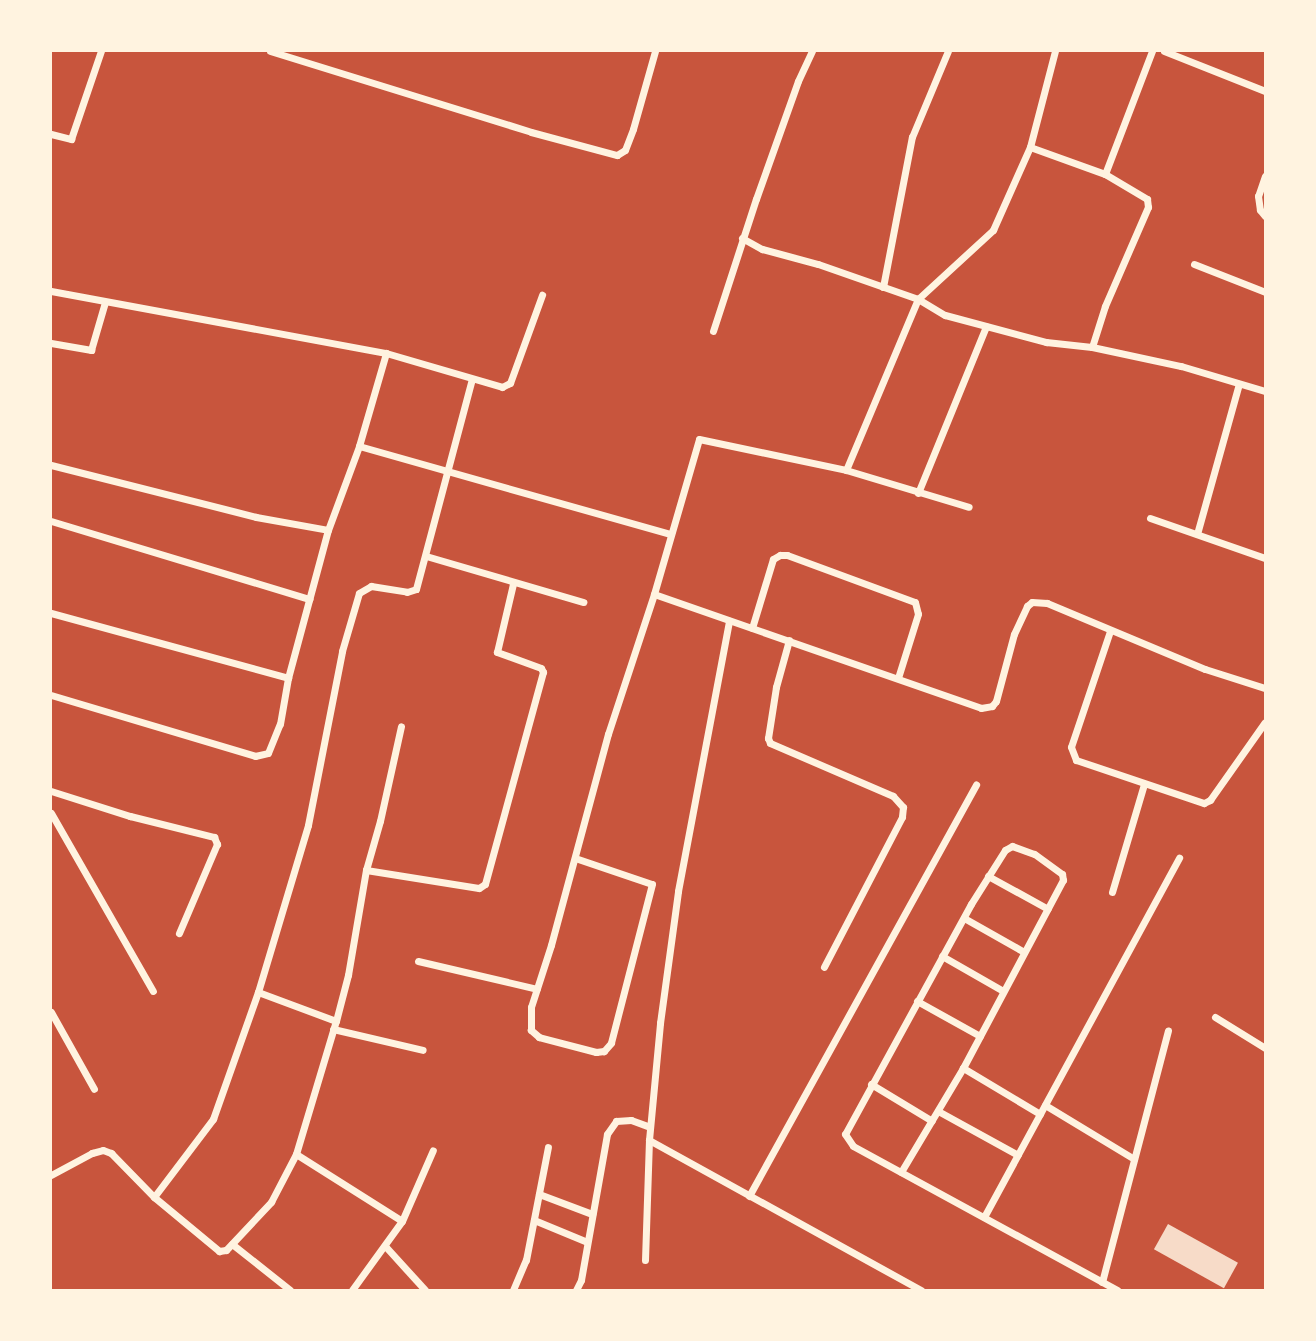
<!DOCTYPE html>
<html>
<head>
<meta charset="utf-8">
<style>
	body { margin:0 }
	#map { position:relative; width:1316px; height:1341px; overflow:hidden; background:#c8553d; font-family:Jost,sans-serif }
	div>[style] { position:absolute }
	.building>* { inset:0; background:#f7dbc8; transform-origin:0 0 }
	.minor>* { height:7px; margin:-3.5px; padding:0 3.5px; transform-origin:3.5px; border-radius:3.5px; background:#fff3e0 }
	span { translate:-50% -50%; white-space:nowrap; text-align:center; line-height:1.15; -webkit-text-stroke:7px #fff3e0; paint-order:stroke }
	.frame { position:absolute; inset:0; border:52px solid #fff3e0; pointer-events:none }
</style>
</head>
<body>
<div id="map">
	<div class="building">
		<div style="left:1168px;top:1224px;width:80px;height:29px;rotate:29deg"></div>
	</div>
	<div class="minor">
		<div style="left:270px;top:51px;width:273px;rotate:17.2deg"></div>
		<div style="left:531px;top:132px;width:89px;rotate:15deg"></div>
		<div style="left:617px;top:155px;width:9px;rotate:-32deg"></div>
		<div style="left:625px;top:150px;width:22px;rotate:-69deg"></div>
		<div style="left:633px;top:129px;width:81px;rotate:-74.2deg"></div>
		<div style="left:1164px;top:51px;width:109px;rotate:21.6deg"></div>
		<div style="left:51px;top:134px;width:21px;rotate:14deg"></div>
		<div style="left:71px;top:139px;width:93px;rotate:-71.2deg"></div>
		<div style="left:1030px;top:147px;width:99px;rotate:-75.4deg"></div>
		<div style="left:1105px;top:174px;width:132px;rotate:-69.1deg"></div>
		<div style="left:1265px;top:176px;width:21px;rotate:109deg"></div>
		<div style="left:1258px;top:196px;width:14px;rotate:82deg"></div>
		<div style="left:1260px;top:210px;width:8px;rotate:50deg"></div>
		<div style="left:742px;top:238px;width:23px;rotate:29deg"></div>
		<div style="left:762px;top:249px;width:58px;rotate:15deg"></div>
		<div style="left:818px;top:264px;width:106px;rotate:19.3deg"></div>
		<div style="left:918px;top:299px;width:31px;rotate:31deg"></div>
		<div style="left:945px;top:315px;width:105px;rotate:15deg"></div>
		<div style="left:1046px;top:342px;width:46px;rotate:6.2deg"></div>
		<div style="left:1092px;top:347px;width:91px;rotate:12.1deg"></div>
		<div style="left:1181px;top:366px;width:88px;rotate:16.6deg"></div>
		<div style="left:1194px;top:264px;width:76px;rotate:21.5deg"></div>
		<div style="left:883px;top:287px;width:153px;rotate:-79.1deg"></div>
		<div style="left:912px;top:137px;width:93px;rotate:-67.3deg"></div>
		<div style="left:51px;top:291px;width:341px;rotate:10.5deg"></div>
		<div style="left:386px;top:353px;width:121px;rotate:16.3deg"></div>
		<div style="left:502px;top:387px;width:9px;rotate:-27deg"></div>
		<div style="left:510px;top:383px;width:94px;rotate:-70deg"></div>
		<div style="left:713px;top:331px;width:139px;rotate:-72deg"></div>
		<div style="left:756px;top:199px;width:125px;rotate:-70.4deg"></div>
		<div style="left:798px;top:81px;width:33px;rotate:-65deg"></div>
		<div style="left:51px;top:343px;width:41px;rotate:9.9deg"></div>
		<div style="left:91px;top:350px;width:50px;rotate:-73.7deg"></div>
		<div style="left:359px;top:446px;width:323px;rotate:15.8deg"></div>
		<div style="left:51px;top:465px;width:211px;rotate:14.2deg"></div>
		<div style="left:256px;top:517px;width:73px;rotate:10.2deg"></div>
		<div style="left:846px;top:470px;width:128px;rotate:16.7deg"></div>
		<div style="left:918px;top:493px;width:180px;rotate:-67.8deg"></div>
		<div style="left:1150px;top:518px;width:122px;rotate:19.2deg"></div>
		<div style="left:51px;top:521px;width:270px;rotate:16.8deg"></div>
		<div style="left:1197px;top:534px;width:156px;rotate:-74.4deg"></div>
		<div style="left:426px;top:556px;width:164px;rotate:16.3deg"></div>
		<div style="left:654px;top:594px;width:161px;rotate:-73.8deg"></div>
		<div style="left:699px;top:439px;width:150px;rotate:11.9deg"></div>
		<div style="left:846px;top:470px;width:186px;rotate:-67.2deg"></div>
		<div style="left:918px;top:299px;width:102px;rotate:-42.6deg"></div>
		<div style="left:993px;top:230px;width:91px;rotate:-66deg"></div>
		<div style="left:1030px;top:147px;width:80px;rotate:19.8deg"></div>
		<div style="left:1105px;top:174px;width:49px;rotate:30.8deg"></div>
		<div style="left:1147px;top:199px;width:8px;rotate:83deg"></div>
		<div style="left:1148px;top:207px;width:108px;rotate:113.5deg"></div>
		<div style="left:1105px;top:306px;width:43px;rotate:107.6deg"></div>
		<div style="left:51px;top:613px;width:246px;rotate:15.3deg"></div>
		<div style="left:752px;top:628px;width:72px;rotate:-73.1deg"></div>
		<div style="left:773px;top:559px;width:8px;rotate:-30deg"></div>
		<div style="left:780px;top:555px;width:7px"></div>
		<div style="left:787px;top:555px;width:136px;rotate:20.2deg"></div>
		<div style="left:915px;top:602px;width:12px;rotate:76deg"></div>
		<div style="left:918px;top:614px;width:67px;rotate:107.4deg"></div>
		<div style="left:1110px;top:631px;width:122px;rotate:108.6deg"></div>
		<div style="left:1071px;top:747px;width:14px;rotate:69deg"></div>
		<div style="left:1076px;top:760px;width:135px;rotate:18.6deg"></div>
		<div style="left:1204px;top:803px;width:7px;rotate:-27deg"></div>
		<div style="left:1210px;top:800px;width:95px;rotate:-54.8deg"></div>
		<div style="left:789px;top:640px;width:49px;rotate:105.5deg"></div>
		<div style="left:776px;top:687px;width:52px;rotate:98.9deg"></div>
		<div style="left:768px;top:738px;width:5px;rotate:68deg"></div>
		<div style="left:770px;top:743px;width:134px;rotate:23.3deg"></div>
		<div style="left:893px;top:796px;width:15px;rotate:48deg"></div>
		<div style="left:903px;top:807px;width:10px;rotate:96deg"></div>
		<div style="left:902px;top:817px;width:169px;rotate:117.5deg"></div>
		<div style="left:51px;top:695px;width:213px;rotate:16.6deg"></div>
		<div style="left:255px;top:756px;width:13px;rotate:-13deg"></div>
		<div style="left:268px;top:753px;width:31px;rotate:-68deg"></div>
		<div style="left:280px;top:724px;width:47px;rotate:-80.1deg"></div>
		<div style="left:288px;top:678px;width:153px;rotate:-74.9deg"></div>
		<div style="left:328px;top:530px;width:90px;rotate:-69.7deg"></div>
		<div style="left:359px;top:446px;width:97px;rotate:-73.8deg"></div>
		<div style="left:51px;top:791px;width:83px;rotate:17.6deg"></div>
		<div style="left:130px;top:816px;width:87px;rotate:14deg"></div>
		<div style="left:214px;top:837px;width:8px;rotate:67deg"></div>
		<div style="left:217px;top:844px;width:97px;rotate:113.1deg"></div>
		<div style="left:51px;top:813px;width:205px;rotate:60.2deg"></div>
		<div style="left:575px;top:858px;width:81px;rotate:18.7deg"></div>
		<div style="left:652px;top:884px;width:164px;rotate:104.5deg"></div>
		<div style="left:611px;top:1043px;width:11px;rotate:131deg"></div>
		<div style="left:604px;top:1051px;width:8px;rotate:173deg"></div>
		<div style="left:596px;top:1052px;width:59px;rotate:-165.3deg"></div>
		<div style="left:539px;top:1037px;width:11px;rotate:-139deg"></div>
		<div style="left:531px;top:1030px;width:23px;rotate:-90deg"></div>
		<div style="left:531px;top:1007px;width:65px;rotate:-72.1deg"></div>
		<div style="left:551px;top:945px;width:219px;rotate:-74.9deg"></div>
		<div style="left:608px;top:734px;width:147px;rotate:-71.8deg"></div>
		<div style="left:654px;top:594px;width:346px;rotate:19.2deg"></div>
		<div style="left:981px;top:708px;width:11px;rotate:-10deg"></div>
		<div style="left:992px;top:706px;width:6px;rotate:-51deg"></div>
		<div style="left:996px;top:701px;width:69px;rotate:-75deg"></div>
		<div style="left:1014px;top:634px;width:31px;rotate:-65deg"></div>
		<div style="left:1027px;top:606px;width:6px;rotate:-39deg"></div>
		<div style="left:1032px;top:602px;width:15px;rotate:4deg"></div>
		<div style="left:1047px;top:603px;width:171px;rotate:22.7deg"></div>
		<div style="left:1205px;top:669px;width:63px;rotate:17.6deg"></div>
		<div style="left:366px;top:870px;width:114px;rotate:9.1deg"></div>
		<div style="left:479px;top:888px;width:7px;rotate:-34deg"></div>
		<div style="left:485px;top:884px;width:220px;rotate:-74.7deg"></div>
		<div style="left:543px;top:672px;width:4px;rotate:-117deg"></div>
		<div style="left:541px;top:668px;width:47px;rotate:-160deg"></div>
		<div style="left:497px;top:652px;width:70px;rotate:-76.8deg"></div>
		<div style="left:988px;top:876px;width:68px;rotate:28.8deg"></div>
		<div style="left:1112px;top:892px;width:113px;rotate:-73.5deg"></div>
		<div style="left:964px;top:918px;width:69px;rotate:29.5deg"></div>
		<div style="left:942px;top:956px;width:70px;rotate:29.8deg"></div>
		<div style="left:418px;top:961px;width:122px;rotate:13.2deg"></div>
		<div style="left:258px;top:992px;width:83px;rotate:20.4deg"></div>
		<div style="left:917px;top:1001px;width:72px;rotate:29.1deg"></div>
		<div style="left:51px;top:1012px;width:88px;rotate:60.8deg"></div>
		<div style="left:1215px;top:1017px;width:59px;rotate:31.8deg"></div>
		<div style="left:333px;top:1029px;width:92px;rotate:13.1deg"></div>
		<div style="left:871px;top:1084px;width:71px;rotate:31.2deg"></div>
		<div style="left:1045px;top:1105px;width:104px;rotate:31.2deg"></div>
		<div style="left:938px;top:1111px;width:91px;rotate:28.8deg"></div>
		<div style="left:1040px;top:1114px;width:90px;rotate:-149.1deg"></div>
		<div style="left:963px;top:1068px;width:213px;rotate:-62deg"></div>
		<div style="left:1063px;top:880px;width:6px;rotate:-99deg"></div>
		<div style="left:1062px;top:874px;width:34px;rotate:-144deg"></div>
		<div style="left:1034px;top:854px;width:23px;rotate:-160deg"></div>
		<div style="left:1012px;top:846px;width:8px;rotate:150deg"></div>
		<div style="left:1005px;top:850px;width:64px;rotate:122.2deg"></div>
		<div style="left:971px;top:904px;width:262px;rotate:118.7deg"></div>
		<div style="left:845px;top:1134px;width:14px;rotate:56deg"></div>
		<div style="left:853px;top:1146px;width:301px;rotate:28.6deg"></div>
		<div style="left:649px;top:1140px;width:311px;rotate:28.9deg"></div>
		<div style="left:296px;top:1154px;width:125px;rotate:32.3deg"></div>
		<div style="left:901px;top:1172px;width:121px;rotate:-59.2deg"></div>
		<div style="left:51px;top:1175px;width:47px;rotate:-28.2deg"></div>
		<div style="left:92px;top:1153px;width:11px;rotate:-15deg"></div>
		<div style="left:103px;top:1150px;width:9px;rotate:21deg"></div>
		<div style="left:111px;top:1153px;width:62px;rotate:45.7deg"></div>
		<div style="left:154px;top:1197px;width:85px;rotate:39.7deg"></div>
		<div style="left:219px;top:1251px;width:7px;rotate:-8deg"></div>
		<div style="left:226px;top:1250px;width:66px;rotate:-46.8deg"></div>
		<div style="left:271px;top:1202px;width:54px;rotate:-62.5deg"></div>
		<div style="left:296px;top:1154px;width:139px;rotate:-73.3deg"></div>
		<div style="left:336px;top:1021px;width:48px;rotate:-75.4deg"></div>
		<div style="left:348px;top:975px;width:107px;rotate:-80.3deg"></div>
		<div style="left:366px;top:870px;width:51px;rotate:-74.1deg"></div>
		<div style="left:380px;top:821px;width:97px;rotate:-77.5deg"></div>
		<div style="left:539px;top:1194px;width:57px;rotate:20.7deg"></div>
		<div style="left:749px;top:1196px;width:470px;rotate:-61.1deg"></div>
		<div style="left:154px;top:1197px;width:98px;rotate:-52.9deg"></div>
		<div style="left:213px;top:1119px;width:135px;rotate:-70.5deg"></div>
		<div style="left:258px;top:992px;width:174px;rotate:-73.3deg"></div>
		<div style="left:308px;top:825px;width:177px;rotate:-78.9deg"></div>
		<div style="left:342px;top:651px;width:60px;rotate:-73.7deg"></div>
		<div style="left:359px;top:593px;width:14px;rotate:-30deg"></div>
		<div style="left:371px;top:586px;width:36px;rotate:9deg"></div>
		<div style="left:407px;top:592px;width:9px;rotate:-18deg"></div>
		<div style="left:416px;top:589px;width:217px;rotate:-75.1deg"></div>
		<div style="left:984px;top:1217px;width:409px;rotate:-61.5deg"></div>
		<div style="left:534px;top:1220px;width:57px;rotate:22.5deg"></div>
		<div style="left:232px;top:1244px;width:74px;rotate:38.4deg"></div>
		<div style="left:386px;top:1247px;width:58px;rotate:47.8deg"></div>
		<div style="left:645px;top:1260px;width:120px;rotate:-88.1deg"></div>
		<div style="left:649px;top:1140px;width:118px;rotate:-84.6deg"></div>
		<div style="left:660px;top:1023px;width:133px;rotate:-82.2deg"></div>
		<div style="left:678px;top:891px;width:275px;rotate:-79.3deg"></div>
		<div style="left:1102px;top:1282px;width:260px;rotate:-75.3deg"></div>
		<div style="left:352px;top:1290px;width:85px;rotate:-54.1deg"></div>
		<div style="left:402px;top:1221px;width:77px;rotate:-66.4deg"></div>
		<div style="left:513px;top:1290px;width:33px;rotate:-67deg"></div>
		<div style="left:526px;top:1260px;width:115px;rotate:-79deg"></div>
		<div style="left:576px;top:1290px;width:11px;rotate:-63deg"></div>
		<div style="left:581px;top:1280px;width:148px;rotate:-79.9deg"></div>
		<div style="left:607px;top:1134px;width:16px;rotate:-55deg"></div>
		<div style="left:616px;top:1121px;width:15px;rotate:-4deg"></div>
		<div style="left:631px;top:1120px;width:20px;rotate:20deg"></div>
	</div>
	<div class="frame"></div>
</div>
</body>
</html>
